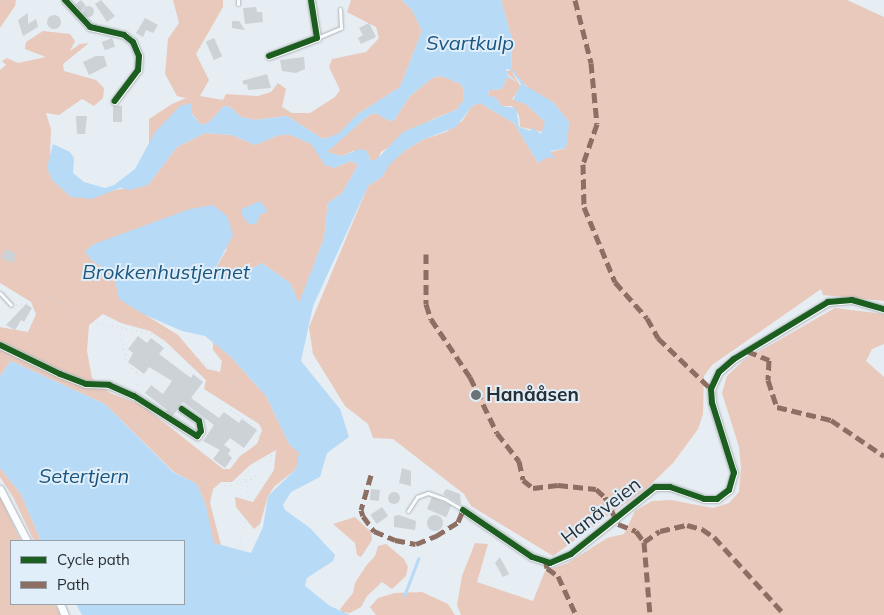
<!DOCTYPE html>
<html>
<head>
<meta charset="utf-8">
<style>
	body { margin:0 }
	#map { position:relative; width:884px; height:615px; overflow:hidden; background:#e6edf3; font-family:Mulish,sans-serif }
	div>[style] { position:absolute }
	.green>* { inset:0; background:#e9c9bc }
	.water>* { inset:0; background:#b7daf7 }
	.stream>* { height:2.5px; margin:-1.25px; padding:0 1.25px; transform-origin:1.25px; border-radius:1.25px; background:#b7daf7 }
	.building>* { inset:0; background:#cdd2d7; transform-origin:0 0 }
	.round { border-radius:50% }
	.path>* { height:1px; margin-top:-0.5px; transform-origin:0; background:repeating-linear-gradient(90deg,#d7d9db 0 1px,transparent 0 5px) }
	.roads { filter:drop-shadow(0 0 1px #adb3b8) drop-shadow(0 0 1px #adb3b8) }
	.service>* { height:3px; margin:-1.5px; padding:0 1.5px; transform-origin:1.5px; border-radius:1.5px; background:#fbfcfd }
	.minor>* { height:7px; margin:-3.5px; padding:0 3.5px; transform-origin:3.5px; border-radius:3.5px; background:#fbfcfd }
	.quiet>* { height:5px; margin-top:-2.5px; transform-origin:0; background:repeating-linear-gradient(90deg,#8d6e63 0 10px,transparent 0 15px) }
	.cycleway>* { height:6px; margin:-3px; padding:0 3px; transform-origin:3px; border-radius:3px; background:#1b5e20 }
	.dots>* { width:14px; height:14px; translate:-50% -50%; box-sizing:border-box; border:2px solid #e0eef9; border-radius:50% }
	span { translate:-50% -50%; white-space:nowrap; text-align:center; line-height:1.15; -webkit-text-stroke:4px #e0eef9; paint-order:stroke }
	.poi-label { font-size:19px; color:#292e32; font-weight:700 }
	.left { translate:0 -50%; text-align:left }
	.street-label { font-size:19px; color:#292e32 }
	.water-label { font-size:20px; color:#19557f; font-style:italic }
	.legend { position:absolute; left:10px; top:540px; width:175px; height:65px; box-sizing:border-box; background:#e0eef9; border:1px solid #97a1a9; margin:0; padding:6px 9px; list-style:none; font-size:15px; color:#292e32 }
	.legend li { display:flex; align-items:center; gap:10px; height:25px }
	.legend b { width:25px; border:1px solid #97a1a9 }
</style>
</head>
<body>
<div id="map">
	<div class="green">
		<div style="clip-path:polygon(0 0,16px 0,15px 6px,0 28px)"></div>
		<div style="clip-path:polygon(173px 0,223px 0,223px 7px,196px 54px,209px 80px,200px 96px,223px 100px,226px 94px,258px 96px,271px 92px,278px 83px,286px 89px,282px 107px,292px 113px,310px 113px,335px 97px,340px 90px,329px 67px,332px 59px,366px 52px,379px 38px,376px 27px,347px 12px,351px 0,402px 0,412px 10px,422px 31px,400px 87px,358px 114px,339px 134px,323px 139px,287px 116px,255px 120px,241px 117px,230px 107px,224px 106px,208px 123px,201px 125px,192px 113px,155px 132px,149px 146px,149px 119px,172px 104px,186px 98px,177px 96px,165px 74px,168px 39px,179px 23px)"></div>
		<div style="clip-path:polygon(501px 0,847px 0,884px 17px,884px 301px,823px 295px,821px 289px,712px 365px,704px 376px,703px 414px,698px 429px,673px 463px,647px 488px,553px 556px,471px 506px,464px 494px,393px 439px,373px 438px,368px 424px,345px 406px,313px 354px,309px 327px,368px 186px,382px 177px,390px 163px,407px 149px,422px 140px,446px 132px,462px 121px,472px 106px,480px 103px,514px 123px,538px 163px,551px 152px,566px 148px,569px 122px,553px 102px,531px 90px,512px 72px,521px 87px,512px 99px,526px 104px,545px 122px,543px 132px,520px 127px,519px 115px,512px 106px,501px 106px,497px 99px,488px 97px,489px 90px,502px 89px,507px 77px,517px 82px,505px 72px,511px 70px,512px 39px)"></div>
		<div style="clip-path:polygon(evenodd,43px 31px,70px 34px,75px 41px,70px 51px,80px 44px,89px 43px,63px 64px,64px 71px,96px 80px,104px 88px,103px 98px,94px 106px,82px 99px,59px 115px,46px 113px,51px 129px,50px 153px,71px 197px,148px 185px,177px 147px,205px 133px,232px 135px,255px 145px,279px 135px,291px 135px,311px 144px,334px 168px,351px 161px,358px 165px,342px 193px,328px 203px,324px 238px,299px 304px,290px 283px,262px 263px,246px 272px,227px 275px,215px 269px,227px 249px,117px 237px,94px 244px,90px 259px,114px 275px,120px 299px,178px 335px,207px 369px,220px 372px,222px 361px,213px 350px,213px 342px,230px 356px,266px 396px,289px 444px,300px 453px,296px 469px,274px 487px,268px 496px,260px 524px,254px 529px,236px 507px,235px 497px,253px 502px,274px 470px,276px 450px,250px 465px,232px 482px,221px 482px,213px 489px,210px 503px,221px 545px,213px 543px,210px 535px,206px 506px,197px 484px,174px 472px,105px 404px,11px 361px,0 376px,0 327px,28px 332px,36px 314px,31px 302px,0 283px,0 70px,6px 65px,2px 61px,7px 58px,18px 63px,46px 57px,25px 49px,26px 42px,43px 31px,103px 314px,121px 323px,150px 331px,165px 341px,206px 380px,204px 389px,259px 424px,262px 430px,257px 444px,240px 456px,230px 469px,223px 469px,142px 405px,110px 393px,92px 378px,87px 351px,89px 325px,103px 314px)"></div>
		<div style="clip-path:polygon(441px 76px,461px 84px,464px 90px,463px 101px,456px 110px,433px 119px,381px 152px,378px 159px,371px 161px,369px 156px,353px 151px,342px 156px,326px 152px,369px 115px,376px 113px,389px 121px,394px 120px,410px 96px,432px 78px)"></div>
		<div style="clip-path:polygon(835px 308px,884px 314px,884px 344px,872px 349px,866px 361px,884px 377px,884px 615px,461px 615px,457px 605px,462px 576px,475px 543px,488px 544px,477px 582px,533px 601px,545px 571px,568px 563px,607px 538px,624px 534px,635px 511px,652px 501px,671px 500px,713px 508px,729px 503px,739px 492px,741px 468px,739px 447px,722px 393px,727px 376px,744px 360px)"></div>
		<div style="clip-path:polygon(0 468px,21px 494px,41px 541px,34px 541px,13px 497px,0 477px)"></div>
		<div style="clip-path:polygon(0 497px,21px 541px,11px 541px,11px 604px,55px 604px,60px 615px,0 615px)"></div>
		<div style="clip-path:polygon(355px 517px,371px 532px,372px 540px,361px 557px,357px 555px,355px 543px,333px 524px)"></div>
		<div style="clip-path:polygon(386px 544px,404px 559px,408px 567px,406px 576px,392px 589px,382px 582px,367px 596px,361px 607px,350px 613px,342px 612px,340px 609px,353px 593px,355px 583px,366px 566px,375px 556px,378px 546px)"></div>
		<div style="clip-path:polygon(422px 592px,448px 604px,455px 615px,376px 615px,370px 607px,378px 598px,395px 593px)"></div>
	</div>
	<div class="water">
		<div style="clip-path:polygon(evenodd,402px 0,501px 0,512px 39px,511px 68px,526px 86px,553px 102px,569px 122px,568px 134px,566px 148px,551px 151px,554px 159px,548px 157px,538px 163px,514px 123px,480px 103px,472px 106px,456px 127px,422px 140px,407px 149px,390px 164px,382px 177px,368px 186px,313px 306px,301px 361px,340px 409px,349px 437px,327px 453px,320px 477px,291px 492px,283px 505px,285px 510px,310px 528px,335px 555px,333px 561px,307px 578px,305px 586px,330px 606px,350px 615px,82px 615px,76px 604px,184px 604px,184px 541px,41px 541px,21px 494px,0 468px,0 376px,11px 361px,105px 404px,173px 472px,197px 484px,206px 506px,214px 543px,251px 553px,263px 527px,268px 496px,296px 469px,299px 453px,289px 444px,266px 396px,230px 356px,205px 336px,182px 331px,143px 314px,119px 299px,114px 275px,90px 259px,85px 251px,94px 244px,190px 209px,213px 205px,227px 216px,233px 235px,215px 269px,227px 275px,246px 272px,262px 263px,290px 283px,299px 303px,324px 238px,328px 203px,342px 193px,358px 165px,351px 161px,334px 168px,325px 165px,311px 144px,291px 135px,279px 135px,255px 145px,232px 135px,205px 133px,177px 147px,148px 185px,130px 190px,120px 188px,92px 199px,71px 197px,52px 180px,47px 167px,53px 144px,70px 152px,74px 158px,73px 173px,84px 182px,105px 188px,114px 185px,135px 169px,155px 132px,180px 106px,192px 103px,192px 114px,201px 125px,208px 123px,224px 106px,230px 107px,241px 117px,255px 120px,287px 116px,323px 139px,338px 134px,358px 114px,400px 87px,422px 31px,412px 10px,402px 0,506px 69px,511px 70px,521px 84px,513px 100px,526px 104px,545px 122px,541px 134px,532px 127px,531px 131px,519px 127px,516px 108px,501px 106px,496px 97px,488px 96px,489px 90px,502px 89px,507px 77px,517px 82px,508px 76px,506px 69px,402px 0,441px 76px,461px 84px,464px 90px,463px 101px,456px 110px,403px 132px,377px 159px,371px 161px,367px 151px,360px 149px,342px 156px,327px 152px,369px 115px,376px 113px,389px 121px,394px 120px,410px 96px,432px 78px,441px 76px)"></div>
		<div style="clip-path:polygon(260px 201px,268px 211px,260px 215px,256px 224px,249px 224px,241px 214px,242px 209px)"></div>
	</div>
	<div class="stream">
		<div style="left:404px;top:596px;width:40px;rotate:-69deg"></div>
	</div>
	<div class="building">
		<div style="clip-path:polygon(81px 0,86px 6px,81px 11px,75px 5px)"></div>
		<div style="clip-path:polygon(101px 0,115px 16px,107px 22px,95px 4px)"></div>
		<div class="round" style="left:82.5px;top:5.5px;width:11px;height:11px"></div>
		<div style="clip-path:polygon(256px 7px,257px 12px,262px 12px,263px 22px,245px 24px,243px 8px)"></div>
		<div style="clip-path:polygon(28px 13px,28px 24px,36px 19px,38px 27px,23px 36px,18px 20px)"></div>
		<div class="round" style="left:47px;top:15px;width:14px;height:14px"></div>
		<div style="clip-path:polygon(145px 18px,158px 25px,153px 33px,146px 30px,143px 37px,136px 33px)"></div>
		<div style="clip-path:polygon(232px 21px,239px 21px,245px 30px,232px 28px)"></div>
		<div style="clip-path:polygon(369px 23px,376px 37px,361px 44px,358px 38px,363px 35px,359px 28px)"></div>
		<div style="left:112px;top:38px;width:9px;height:11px;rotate:69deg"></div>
		<div style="left:214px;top:38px;width:20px;height:9px;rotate:66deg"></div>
		<div style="clip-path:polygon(96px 56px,104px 56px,107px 66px,89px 75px,83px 62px)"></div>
		<div style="clip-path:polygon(304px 57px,305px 69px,296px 73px,282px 71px,280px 60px)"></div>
		<div style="clip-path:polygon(267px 74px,271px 88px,248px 90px,247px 84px,244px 85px,242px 81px)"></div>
		<div style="left:113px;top:106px;width:9px;height:16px"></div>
		<div style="clip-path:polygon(76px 116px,87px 116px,85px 134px,77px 134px)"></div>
		<div style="left:5px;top:249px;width:13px;height:10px;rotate:23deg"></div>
		<div style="clip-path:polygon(26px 304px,32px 308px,24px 322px,21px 320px,15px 330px,6px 325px)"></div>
		<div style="clip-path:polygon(138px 336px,147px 343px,151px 338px,164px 348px,159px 354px,191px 378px,193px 374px,203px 382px,191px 398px,219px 418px,224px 412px,239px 423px,242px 419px,257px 430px,244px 448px,230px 438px,224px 445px,231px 450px,228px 454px,232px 458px,225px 468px,213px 459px,220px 450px,203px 441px,214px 425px,183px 402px,171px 418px,165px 413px,167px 410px,145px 393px,151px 385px,163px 394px,172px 381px,149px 367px,144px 374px,128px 362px,133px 353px,128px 349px)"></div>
		<div style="clip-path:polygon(402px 468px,411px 471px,411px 486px,399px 483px)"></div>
		<div style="left:371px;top:489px;width:9px;height:11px;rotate:6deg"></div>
		<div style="clip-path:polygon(446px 489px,460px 494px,461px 505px,443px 494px)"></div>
		<div class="round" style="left:388px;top:492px;width:12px;height:12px"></div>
		<div style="left:432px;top:497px;width:21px;height:13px;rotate:23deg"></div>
		<div style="left:382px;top:507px;width:11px;height:14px;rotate:56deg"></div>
		<div class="round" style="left:427px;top:515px;width:16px;height:16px"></div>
		<div style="clip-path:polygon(399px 515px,416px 521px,415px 530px,394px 527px,394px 516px)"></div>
		<div style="clip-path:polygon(500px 557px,509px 574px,503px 577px,495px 563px)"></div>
	</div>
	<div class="path">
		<div style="left:16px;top:305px;width:39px;rotate:-12deg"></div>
		<div style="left:54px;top:297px;width:41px;rotate:36deg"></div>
		<div style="left:87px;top:321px;width:65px;rotate:10.6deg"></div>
		<div style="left:151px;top:333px;width:41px;rotate:25.9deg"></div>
		<div style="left:119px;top:329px;width:32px;rotate:77deg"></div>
		<div style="left:126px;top:360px;width:20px;rotate:49deg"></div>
		<div style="left:139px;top:375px;width:14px;rotate:102deg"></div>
		<div style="left:96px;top:392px;width:132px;rotate:40.1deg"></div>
		<div style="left:197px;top:477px;width:14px;rotate:30deg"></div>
		<div style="left:209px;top:484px;width:22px;rotate:3deg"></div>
		<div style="left:231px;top:485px;width:21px;rotate:-17deg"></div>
		<div style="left:251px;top:479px;width:23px;rotate:-38deg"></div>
		<div style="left:269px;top:465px;width:22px;rotate:-77deg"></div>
		<div style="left:274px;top:444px;width:10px;rotate:-96deg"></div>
		<div style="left:273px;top:434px;width:61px;rotate:-126.3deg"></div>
		<div style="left:237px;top:385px;width:60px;rotate:-145.2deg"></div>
		<div style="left:188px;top:351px;width:10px;rotate:-114deg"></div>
		<div style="left:184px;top:342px;width:43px;rotate:-154deg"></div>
		<div style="left:145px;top:323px;width:26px;rotate:-164deg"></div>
		<div style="left:230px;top:409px;width:30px;rotate:34deg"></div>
		<div style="left:255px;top:426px;width:15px;rotate:67deg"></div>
		<div style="left:261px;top:440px;width:13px;rotate:94deg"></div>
		<div style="left:260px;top:453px;width:33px;rotate:123deg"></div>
		<div style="left:241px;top:569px;width:10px;rotate:-151deg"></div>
		<div style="left:232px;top:564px;width:18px;rotate:-68deg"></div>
		<div style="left:239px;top:547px;width:42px;rotate:-76.3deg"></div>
		<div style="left:249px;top:506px;width:25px;rotate:-95deg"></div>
	</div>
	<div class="roads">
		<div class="service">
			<div style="left:238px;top:0;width:4px;rotate:90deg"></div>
			<div style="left:317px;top:38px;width:26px;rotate:-23deg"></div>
			<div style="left:341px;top:28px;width:19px;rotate:-93deg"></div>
			<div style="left:0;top:293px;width:16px;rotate:47deg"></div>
			<div style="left:408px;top:511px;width:17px;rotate:-57deg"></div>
			<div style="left:417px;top:497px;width:12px;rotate:-20deg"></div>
			<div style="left:428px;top:493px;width:18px;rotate:19deg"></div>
			<div style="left:445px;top:499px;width:21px;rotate:31deg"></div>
		</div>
		<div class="minor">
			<div style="left:65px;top:0;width:37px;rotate:47deg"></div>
			<div style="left:90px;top:27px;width:35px;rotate:13deg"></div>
			<div style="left:124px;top:35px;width:11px;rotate:38deg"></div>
			<div style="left:133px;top:42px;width:15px;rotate:67deg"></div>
			<div style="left:139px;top:56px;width:14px;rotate:94deg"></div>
			<div style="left:138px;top:70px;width:39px;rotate:127deg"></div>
			<div style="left:269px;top:56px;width:51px;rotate:-20.6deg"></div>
			<div style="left:317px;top:38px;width:38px;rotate:-99deg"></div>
			<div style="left:0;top:345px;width:67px;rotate:25.8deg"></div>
			<div style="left:60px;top:374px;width:28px;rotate:21deg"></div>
			<div style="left:86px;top:384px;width:23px;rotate:2deg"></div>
			<div style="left:109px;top:385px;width:27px;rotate:24deg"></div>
			<div style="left:134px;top:396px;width:75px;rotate:32.4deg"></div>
			<div style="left:197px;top:436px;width:6px;rotate:-51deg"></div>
			<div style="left:201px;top:431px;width:10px;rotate:-101deg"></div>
			<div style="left:199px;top:421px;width:21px;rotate:-145deg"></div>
			<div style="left:0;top:489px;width:59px;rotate:62.6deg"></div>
			<div style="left:463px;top:510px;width:83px;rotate:34.3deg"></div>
			<div style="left:532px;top:557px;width:19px;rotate:18deg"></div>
			<div style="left:550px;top:563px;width:23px;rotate:-23deg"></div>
			<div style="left:571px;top:554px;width:107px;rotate:-38.6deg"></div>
			<div style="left:655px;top:487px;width:15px"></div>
			<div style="left:670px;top:487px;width:36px;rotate:19deg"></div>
			<div style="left:704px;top:499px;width:13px"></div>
			<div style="left:717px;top:499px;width:15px;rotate:-37deg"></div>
			<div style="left:729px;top:490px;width:18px;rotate:-74deg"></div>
			<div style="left:734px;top:473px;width:73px;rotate:-107.4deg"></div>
			<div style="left:712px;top:403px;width:14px;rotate:-94deg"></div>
			<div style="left:711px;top:389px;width:19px;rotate:-65deg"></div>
			<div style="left:719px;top:372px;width:20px;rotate:-41deg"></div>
			<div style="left:734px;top:359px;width:110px;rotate:-31.2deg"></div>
			<div style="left:828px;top:302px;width:24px;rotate:-5deg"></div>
			<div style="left:852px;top:300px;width:33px;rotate:16deg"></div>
			<div style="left:60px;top:604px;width:12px;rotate:66deg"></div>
		</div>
	</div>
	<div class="quiet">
		<div style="left:575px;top:0;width:65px;rotate:75.7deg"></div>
		<div style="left:591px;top:63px;width:61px;rotate:84.4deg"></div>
		<div style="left:597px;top:124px;width:42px;rotate:109.3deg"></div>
		<div style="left:583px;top:164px;width:43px;rotate:88.7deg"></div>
		<div style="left:584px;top:207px;width:81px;rotate:67.5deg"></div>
		<div style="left:615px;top:282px;width:48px;rotate:48.4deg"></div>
		<div style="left:647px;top:318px;width:23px;rotate:61deg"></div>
		<div style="left:658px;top:338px;width:74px;rotate:43.9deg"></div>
		<div style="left:426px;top:254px;width:50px;rotate:90deg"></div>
		<div style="left:426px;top:304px;width:16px;rotate:72deg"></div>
		<div style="left:431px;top:319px;width:70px;rotate:56.1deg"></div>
		<div style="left:470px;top:377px;width:62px;rotate:64.3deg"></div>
		<div style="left:497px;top:433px;width:36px;rotate:52deg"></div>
		<div style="left:519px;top:461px;width:19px;rotate:78deg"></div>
		<div style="left:523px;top:480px;width:13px;rotate:39deg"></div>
		<div style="left:533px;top:488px;width:25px;rotate:-7deg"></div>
		<div style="left:558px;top:485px;width:38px;rotate:6deg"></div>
		<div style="left:596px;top:489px;width:12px;rotate:42deg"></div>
		<div style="left:605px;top:497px;width:30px;rotate:64deg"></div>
		<div style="left:618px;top:524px;width:19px;rotate:21deg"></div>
		<div style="left:636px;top:531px;width:14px;rotate:54deg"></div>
		<div style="left:644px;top:542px;width:73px;rotate:85.3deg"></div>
		<div style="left:747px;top:351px;width:24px;rotate:22deg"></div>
		<div style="left:769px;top:360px;width:20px;rotate:93deg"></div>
		<div style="left:768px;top:380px;width:28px;rotate:72deg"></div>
		<div style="left:777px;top:407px;width:56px;rotate:13.5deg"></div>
		<div style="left:831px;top:420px;width:64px;rotate:34.2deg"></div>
		<div style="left:371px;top:475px;width:36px;rotate:106deg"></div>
		<div style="left:361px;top:510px;width:6px;rotate:72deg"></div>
		<div style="left:363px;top:516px;width:19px;rotate:54deg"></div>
		<div style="left:374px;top:531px;width:23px;rotate:23deg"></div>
		<div style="left:395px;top:540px;width:21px;rotate:11deg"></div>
		<div style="left:416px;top:544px;width:22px;rotate:-22deg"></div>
		<div style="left:436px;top:536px;width:26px;rotate:-32deg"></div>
		<div style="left:458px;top:522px;width:13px;rotate:-67deg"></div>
		<div style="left:644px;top:542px;width:19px;rotate:-35deg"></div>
		<div style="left:660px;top:531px;width:28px;rotate:-13deg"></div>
		<div style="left:687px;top:525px;width:16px;rotate:15deg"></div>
		<div style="left:702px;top:529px;width:14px;rotate:34deg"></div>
		<div style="left:714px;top:537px;width:105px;rotate:47.7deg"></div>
		<div style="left:546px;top:563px;width:5px;rotate:79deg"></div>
		<div style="left:547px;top:568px;width:14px;rotate:36deg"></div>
		<div style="left:558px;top:576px;width:43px;rotate:65.2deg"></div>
	</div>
	<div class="cycleway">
		<div style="left:65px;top:0;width:37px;rotate:47deg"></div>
		<div style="left:90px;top:27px;width:35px;rotate:13deg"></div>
		<div style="left:124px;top:35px;width:11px;rotate:38deg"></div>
		<div style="left:133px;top:42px;width:15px;rotate:67deg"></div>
		<div style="left:139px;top:56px;width:14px;rotate:94deg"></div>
		<div style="left:138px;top:70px;width:39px;rotate:127deg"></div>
		<div style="left:269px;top:56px;width:51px;rotate:-20.6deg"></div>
		<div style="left:317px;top:38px;width:38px;rotate:-99deg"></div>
		<div style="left:0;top:345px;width:67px;rotate:25.8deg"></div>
		<div style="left:60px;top:374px;width:28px;rotate:21deg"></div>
		<div style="left:86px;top:384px;width:23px;rotate:2deg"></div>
		<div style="left:109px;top:385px;width:27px;rotate:24deg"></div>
		<div style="left:134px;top:396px;width:75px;rotate:32.4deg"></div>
		<div style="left:197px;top:436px;width:6px;rotate:-51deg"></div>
		<div style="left:201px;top:431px;width:10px;rotate:-101deg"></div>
		<div style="left:199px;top:421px;width:21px;rotate:-145deg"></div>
		<div style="left:463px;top:510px;width:83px;rotate:34.3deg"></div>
		<div style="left:532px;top:557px;width:19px;rotate:18deg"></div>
		<div style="left:550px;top:563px;width:23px;rotate:-23deg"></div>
		<div style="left:571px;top:554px;width:107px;rotate:-38.6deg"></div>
		<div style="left:655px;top:487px;width:15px"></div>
		<div style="left:670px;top:487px;width:36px;rotate:19deg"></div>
		<div style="left:704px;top:499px;width:13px"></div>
		<div style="left:717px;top:499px;width:15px;rotate:-37deg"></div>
		<div style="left:729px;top:490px;width:18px;rotate:-74deg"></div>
		<div style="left:734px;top:473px;width:73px;rotate:-107.4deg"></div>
		<div style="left:712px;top:403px;width:14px;rotate:-94deg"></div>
		<div style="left:711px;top:389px;width:19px;rotate:-65deg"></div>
		<div style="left:719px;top:372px;width:20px;rotate:-41deg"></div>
		<div style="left:734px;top:359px;width:110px;rotate:-31.2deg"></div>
		<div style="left:828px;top:302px;width:24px;rotate:-5deg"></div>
		<div style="left:852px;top:300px;width:33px;rotate:16deg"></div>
	</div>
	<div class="dots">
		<div style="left:476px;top:395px;background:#6b7176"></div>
	</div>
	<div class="poi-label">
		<span class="left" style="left:486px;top:395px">Hanååsen</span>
	</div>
	<div class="street-label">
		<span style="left:601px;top:511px;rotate:-38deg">Hanåveien</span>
	</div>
	<div class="water-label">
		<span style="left:470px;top:42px">Svartkulp</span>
		<span style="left:166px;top:271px">Brokkenhustjernet</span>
		<span style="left:84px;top:475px">Setertjern</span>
	</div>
	<ul class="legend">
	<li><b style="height:6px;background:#1b5e20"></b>Cycle path</li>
	<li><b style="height:6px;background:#8d6e63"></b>Path</li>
	</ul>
</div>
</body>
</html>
